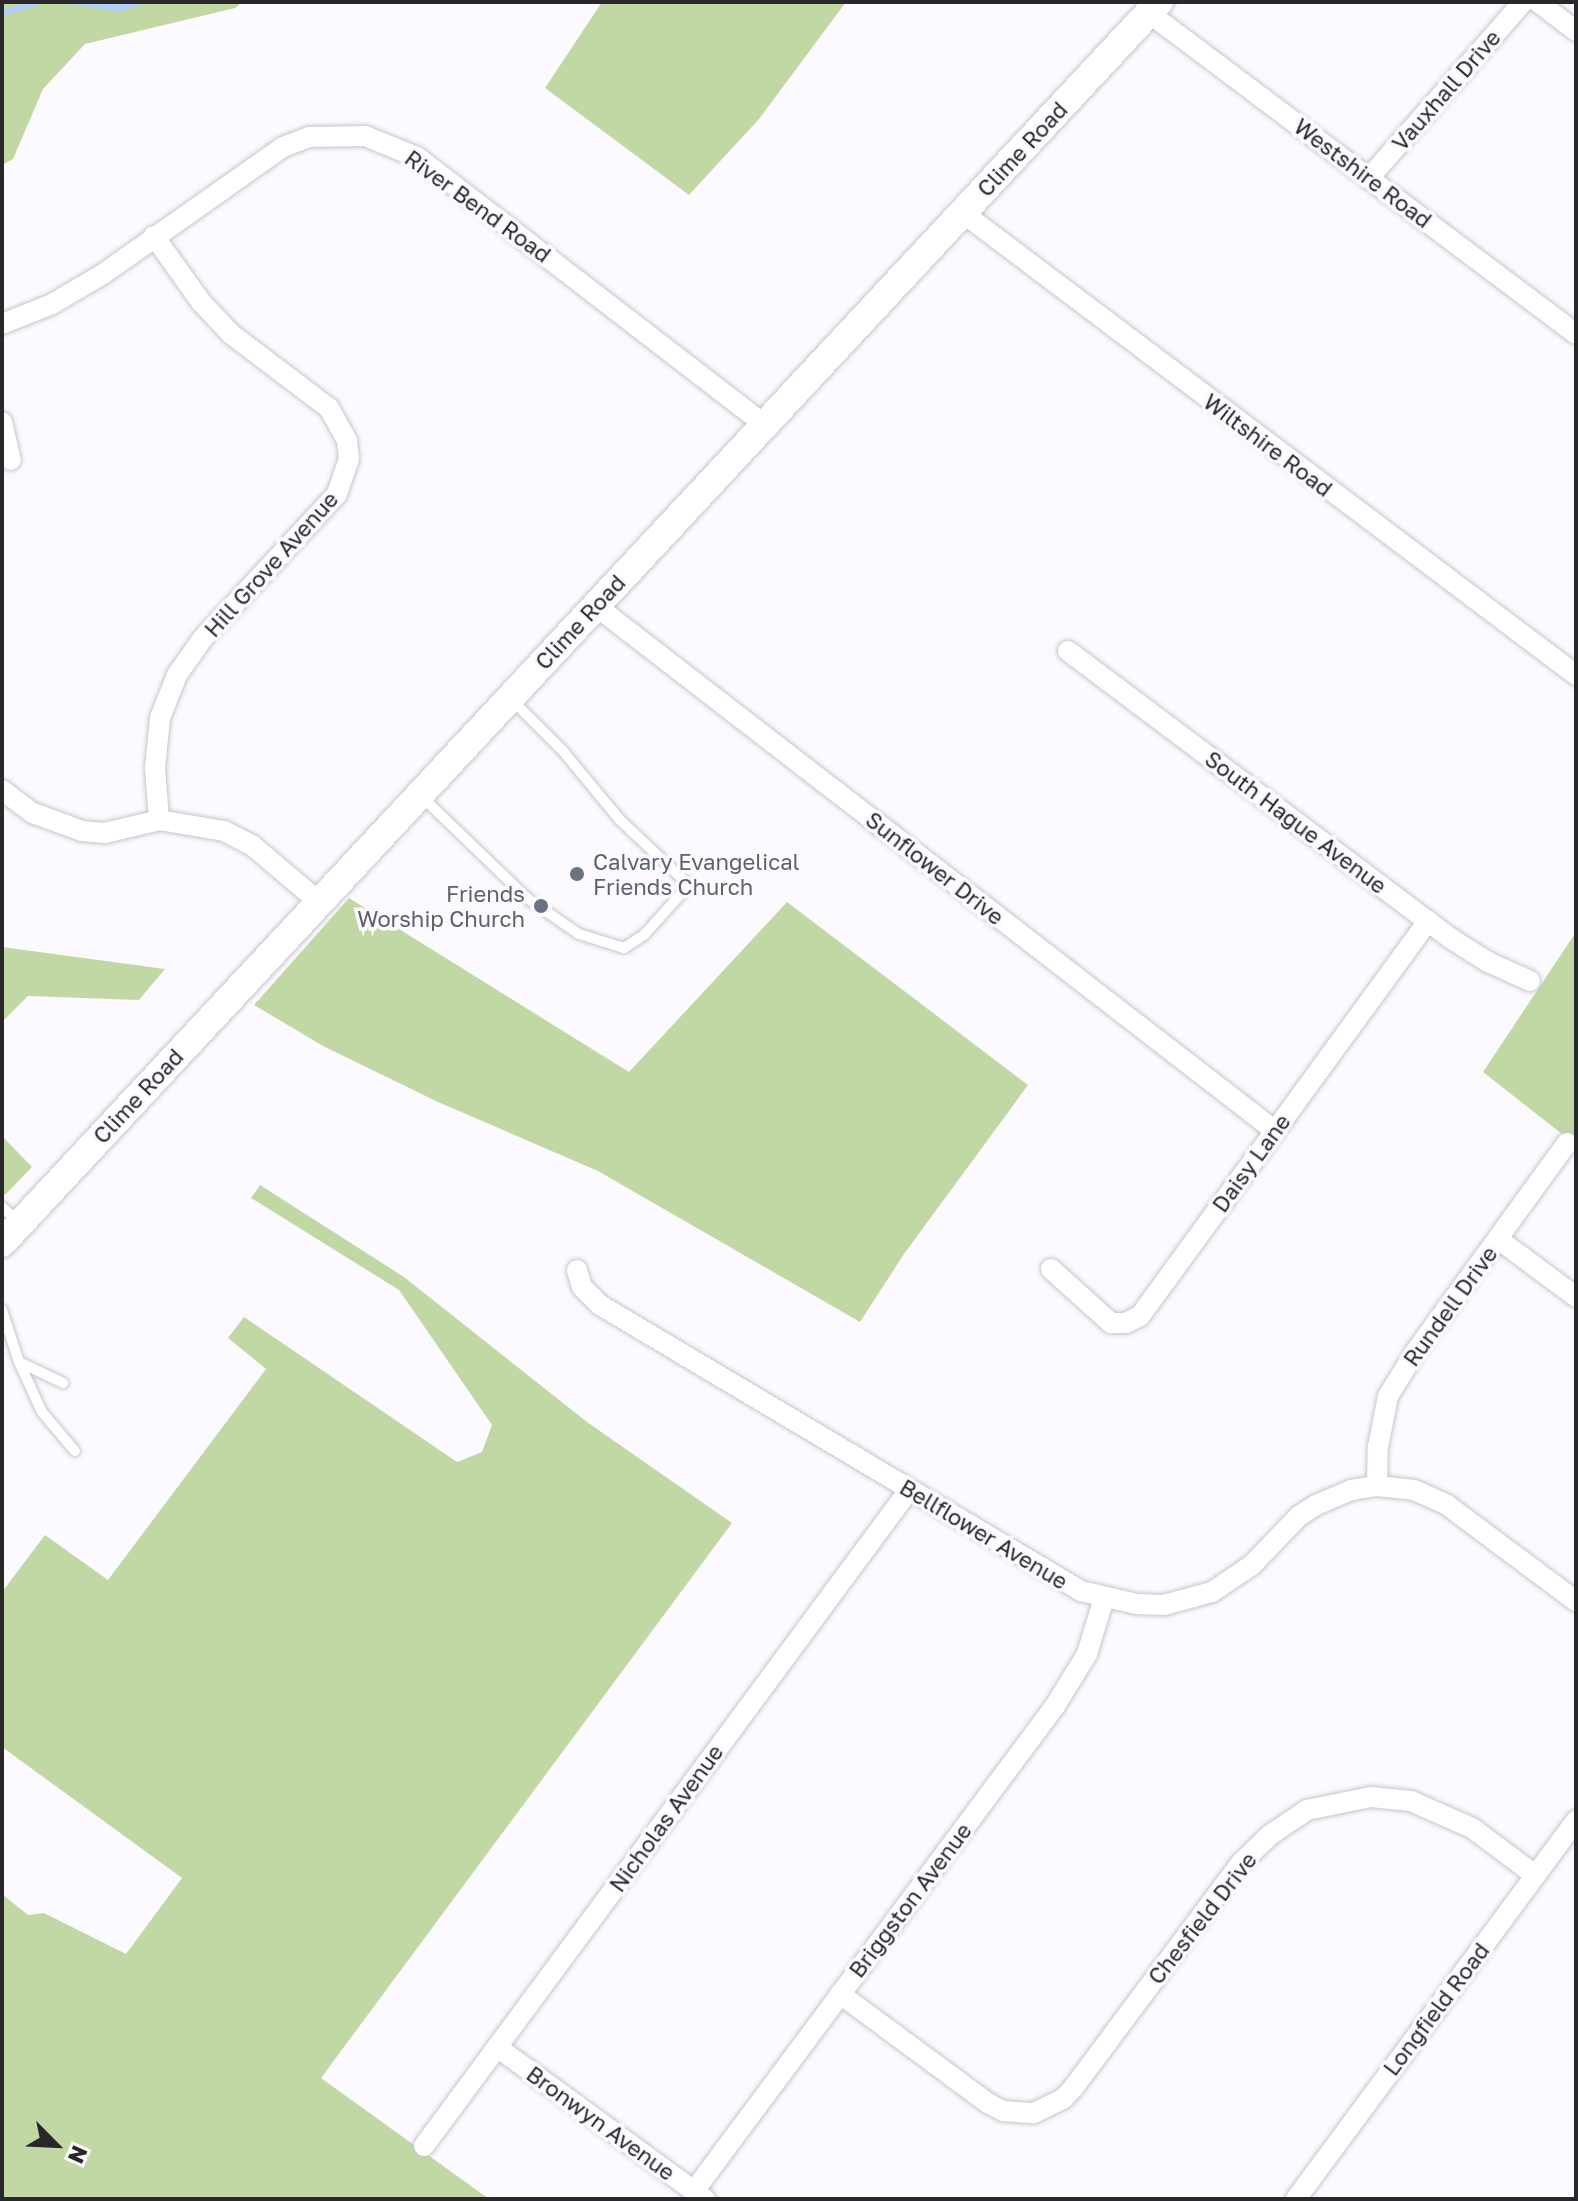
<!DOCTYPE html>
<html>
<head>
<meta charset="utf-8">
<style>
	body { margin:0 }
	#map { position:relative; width:1578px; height:2201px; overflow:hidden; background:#fcfaff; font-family:"Golos Text",sans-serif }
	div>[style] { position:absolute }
	.green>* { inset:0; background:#c2d8a4 }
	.stream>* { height:6px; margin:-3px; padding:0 3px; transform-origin:3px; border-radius:3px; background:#b5cdfc }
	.roads { filter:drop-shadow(0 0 2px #c7c5cc) drop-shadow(0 0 2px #c7c5cc) }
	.service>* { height:10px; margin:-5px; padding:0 5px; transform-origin:5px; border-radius:5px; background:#fff }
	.minor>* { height:20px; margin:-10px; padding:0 10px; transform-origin:10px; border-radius:10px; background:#fff }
	.secondary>* { height:28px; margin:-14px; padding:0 14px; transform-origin:14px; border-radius:14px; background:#fff }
	.dots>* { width:22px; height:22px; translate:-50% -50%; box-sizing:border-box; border:4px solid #fcfaff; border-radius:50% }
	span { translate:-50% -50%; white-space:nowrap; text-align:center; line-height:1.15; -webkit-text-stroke:7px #fcfaff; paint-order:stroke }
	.street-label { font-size:22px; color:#28282a }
	.worship-label { font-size:22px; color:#5b616d }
	.left { translate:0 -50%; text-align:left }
	.right { translate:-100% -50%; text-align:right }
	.frame { position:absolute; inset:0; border:4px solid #28282a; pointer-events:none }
	.north { position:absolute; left:16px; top:2105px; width:80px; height:80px; -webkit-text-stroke:6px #fcfaff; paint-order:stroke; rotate:114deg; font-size:22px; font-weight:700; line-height:32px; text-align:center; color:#28282a }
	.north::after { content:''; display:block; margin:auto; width:28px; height:36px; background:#28282a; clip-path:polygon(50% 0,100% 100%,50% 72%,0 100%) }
</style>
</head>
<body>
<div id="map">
	<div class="green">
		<div style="clip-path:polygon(2px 2px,243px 2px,235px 8px,85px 44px,43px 89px,13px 159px,2px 165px)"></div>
		<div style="clip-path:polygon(602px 2px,846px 2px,759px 119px,689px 195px,545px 88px)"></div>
		<div style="clip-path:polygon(349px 898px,629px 1072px,787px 902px,1028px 1085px,904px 1254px,860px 1322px,598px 1171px,438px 1102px,323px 1046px,254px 1005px)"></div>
		<div style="clip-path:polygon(1576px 932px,1576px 1145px,1483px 1072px)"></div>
		<div style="clip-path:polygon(2px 947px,165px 969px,139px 1000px,28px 996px,2px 1022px)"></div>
		<div style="clip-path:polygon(2px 1136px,32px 1167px,5px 1195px,2px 1192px)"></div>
		<div style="clip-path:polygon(260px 1185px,404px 1277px,587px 1422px,732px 1523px,321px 2078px,489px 2199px,2px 2199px,2px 1894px,28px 1915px,44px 1913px,126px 1954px,182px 1878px,2px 1747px,2px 1592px,45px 1535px,108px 1580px,266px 1369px,228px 1338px,244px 1317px,457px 1462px,482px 1452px,492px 1425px,399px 1290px,251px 1198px)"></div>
	</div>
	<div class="stream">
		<div style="left:75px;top:2px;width:44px;rotate:7.8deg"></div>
		<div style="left:119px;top:8px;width:22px;rotate:-16deg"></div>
		<div style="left:2px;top:13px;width:38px;rotate:-17deg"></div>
	</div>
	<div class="roads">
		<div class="service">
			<div style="left:421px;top:796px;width:149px;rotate:43.9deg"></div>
			<div style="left:528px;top:899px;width:62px;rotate:34.5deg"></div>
			<div style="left:579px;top:934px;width:47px;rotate:17.3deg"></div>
			<div style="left:624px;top:948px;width:24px;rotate:-33deg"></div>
			<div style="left:644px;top:935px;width:67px;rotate:-48deg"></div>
			<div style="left:689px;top:885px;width:95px;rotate:-136.7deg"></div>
			<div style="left:620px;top:820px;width:89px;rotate:-129.6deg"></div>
			<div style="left:563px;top:751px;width:74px;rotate:-135deg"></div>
			<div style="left:2px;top:1207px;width:23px;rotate:43deg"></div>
			<div style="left:2px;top:1310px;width:55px;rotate:71.9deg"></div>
			<div style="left:19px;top:1362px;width:55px;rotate:65.3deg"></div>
			<div style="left:42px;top:1412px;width:51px;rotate:49.8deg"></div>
			<div style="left:19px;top:1362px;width:49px;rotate:25.5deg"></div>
		</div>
		<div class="minor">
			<div style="left:1538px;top:2px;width:48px;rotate:37.3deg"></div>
			<div style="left:1149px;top:13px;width:534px;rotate:36.93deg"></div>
			<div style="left:1369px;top:178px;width:234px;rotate:-48.8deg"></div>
			<div style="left:963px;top:213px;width:768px;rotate:37deg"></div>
			<div style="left:154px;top:236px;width:81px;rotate:54.5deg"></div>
			<div style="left:201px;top:302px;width:44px;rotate:46.8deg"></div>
			<div style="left:231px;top:334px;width:123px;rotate:37.1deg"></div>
			<div style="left:329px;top:408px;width:38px;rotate:61deg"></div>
			<div style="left:347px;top:441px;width:18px;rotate:84deg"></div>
			<div style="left:349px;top:459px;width:37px;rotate:109deg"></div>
			<div style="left:337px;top:494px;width:197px;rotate:132.9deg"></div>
			<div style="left:203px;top:638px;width:45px;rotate:125.1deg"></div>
			<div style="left:177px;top:675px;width:46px;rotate:111.6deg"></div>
			<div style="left:160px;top:718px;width:50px;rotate:95.7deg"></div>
			<div style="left:155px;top:768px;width:52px;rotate:85.6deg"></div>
			<div style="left:2px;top:324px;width:54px;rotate:-21.8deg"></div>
			<div style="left:52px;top:304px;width:59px;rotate:-30.5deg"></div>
			<div style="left:103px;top:274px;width:220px;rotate:-35.2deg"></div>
			<div style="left:283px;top:147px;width:28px;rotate:-21deg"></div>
			<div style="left:309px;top:137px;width:56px;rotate:-1deg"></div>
			<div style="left:365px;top:136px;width:56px;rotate:22deg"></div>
			<div style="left:417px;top:157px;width:438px;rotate:37.6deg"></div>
			<div style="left:2px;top:422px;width:39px;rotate:77deg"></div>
			<div style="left:596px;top:606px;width:857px;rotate:37.7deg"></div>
			<div style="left:1068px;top:651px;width:478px;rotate:36.9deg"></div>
			<div style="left:1450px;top:938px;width:45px;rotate:32.3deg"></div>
			<div style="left:1488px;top:962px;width:46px;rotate:24.3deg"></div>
			<div style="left:2px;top:790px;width:39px;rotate:37deg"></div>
			<div style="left:33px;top:813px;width:52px;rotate:20.2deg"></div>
			<div style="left:82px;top:831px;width:23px;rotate:5deg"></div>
			<div style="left:105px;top:833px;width:56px;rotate:-13.5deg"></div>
			<div style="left:159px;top:820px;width:66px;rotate:9.6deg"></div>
			<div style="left:224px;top:831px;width:33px;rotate:27deg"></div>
			<div style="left:253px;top:846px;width:87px;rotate:40.3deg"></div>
			<div style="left:1498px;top:1239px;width:97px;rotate:36.6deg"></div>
			<div style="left:1051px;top:1269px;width:81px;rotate:42deg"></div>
			<div style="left:1111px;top:1323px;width:15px"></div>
			<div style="left:1126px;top:1323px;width:16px;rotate:-27deg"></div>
			<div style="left:1140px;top:1316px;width:489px;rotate:-53.9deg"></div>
			<div style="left:577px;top:1270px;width:18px;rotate:74deg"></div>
			<div style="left:582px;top:1287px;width:25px;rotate:45deg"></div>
			<div style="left:600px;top:1305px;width:560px;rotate:30.74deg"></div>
			<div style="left:1081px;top:1591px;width:57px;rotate:13.1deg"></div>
			<div style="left:1137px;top:1604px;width:27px;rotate:2deg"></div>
			<div style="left:1164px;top:1605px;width:50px;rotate:-15.2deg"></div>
			<div style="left:1212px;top:1592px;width:48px;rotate:-34deg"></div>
			<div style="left:1252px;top:1565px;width:68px;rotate:-46.2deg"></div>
			<div style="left:1299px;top:1516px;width:20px;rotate:-33deg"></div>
			<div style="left:1316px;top:1505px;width:38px;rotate:-23deg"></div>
			<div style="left:1351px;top:1490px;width:26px;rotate:-9deg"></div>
			<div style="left:1377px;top:1486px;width:37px;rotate:6deg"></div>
			<div style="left:1414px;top:1490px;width:36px;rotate:24deg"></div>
			<div style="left:1447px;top:1505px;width:161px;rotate:36.7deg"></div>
			<div style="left:1377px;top:1486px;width:39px;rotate:-89deg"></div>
			<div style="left:1378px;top:1447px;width:52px;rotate:-78.9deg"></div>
			<div style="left:1388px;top:1396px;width:53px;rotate:-58.1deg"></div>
			<div style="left:1416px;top:1351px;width:257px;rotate:-54deg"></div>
			<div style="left:840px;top:1994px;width:184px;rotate:36.4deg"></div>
			<div style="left:988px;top:2103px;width:17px;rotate:28deg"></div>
			<div style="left:1003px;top:2111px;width:31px;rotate:4deg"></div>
			<div style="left:1034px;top:2113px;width:32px;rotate:-26deg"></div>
			<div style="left:1063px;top:2099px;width:16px;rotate:-47deg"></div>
			<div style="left:1074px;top:2087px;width:279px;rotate:-53.3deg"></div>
			<div style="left:1241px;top:1863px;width:40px;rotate:-44deg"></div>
			<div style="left:1270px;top:1835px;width:45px;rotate:-34deg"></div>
			<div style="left:1307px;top:1810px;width:65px;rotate:-11.5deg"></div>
			<div style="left:1371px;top:1797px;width:40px;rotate:5.7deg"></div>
			<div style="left:1411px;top:1801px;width:67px;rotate:23.9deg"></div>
			<div style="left:1472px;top:1828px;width:79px;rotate:36.7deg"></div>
			<div style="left:497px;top:2047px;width:258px;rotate:36.2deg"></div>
			<div style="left:424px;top:2146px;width:816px;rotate:-53.52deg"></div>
			<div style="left:694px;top:2191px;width:605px;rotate:-53.34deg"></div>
			<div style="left:1055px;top:1706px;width:61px;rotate:-58.4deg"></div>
			<div style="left:1087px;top:1654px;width:59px;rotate:-73.1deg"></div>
			<div style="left:1296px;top:2199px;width:471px;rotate:-53.5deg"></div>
		</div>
		<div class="secondary">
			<div style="left:2px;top:1243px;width:1697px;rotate:-47.01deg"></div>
		</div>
	</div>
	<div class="dots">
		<div style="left:577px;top:874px;background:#6b7280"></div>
		<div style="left:541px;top:906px;background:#6b7280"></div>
	</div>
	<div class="street-label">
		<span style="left:1446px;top:90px;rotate:-49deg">Vauxhall Drive</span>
		<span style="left:1022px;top:149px;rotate:-47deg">Clime Road</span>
		<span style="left:1363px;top:173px;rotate:37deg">Westshire Road</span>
		<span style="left:478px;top:206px;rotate:36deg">River Bend Road</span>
		<span style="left:1268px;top:445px;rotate:37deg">Wiltshire Road</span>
		<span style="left:271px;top:564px;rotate:-48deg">Hill Grove Avenue</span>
		<span style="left:580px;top:622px;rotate:-47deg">Clime Road</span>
		<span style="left:1296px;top:822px;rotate:37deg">South Hague Avenue</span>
		<span style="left:935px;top:868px;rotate:38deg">Sunflower Drive</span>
		<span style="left:138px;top:1096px;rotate:-47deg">Clime Road</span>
		<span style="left:1251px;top:1163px;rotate:-54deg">Daisy Lane</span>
		<span style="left:1450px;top:1306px;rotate:-54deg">Rundell Drive</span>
		<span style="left:984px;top:1534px;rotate:31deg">Bellflower Avenue</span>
		<span style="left:666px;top:1818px;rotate:-54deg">Nicholas Avenue</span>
		<span style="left:910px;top:1900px;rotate:-53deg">Briggston Avenue</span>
		<span style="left:1202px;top:1918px;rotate:-52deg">Chesfield Drive</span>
		<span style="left:1436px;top:2009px;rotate:-53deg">Longfield Road</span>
		<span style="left:601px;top:2123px;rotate:36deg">Bronwyn Avenue</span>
	</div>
	<div class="worship-label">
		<span class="left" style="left:593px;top:874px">Calvary Evangelical<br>Friends Church</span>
		<span class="right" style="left:525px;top:906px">Friends<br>Worship Church</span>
	</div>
	<div class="frame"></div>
	<div class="north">N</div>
</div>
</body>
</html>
